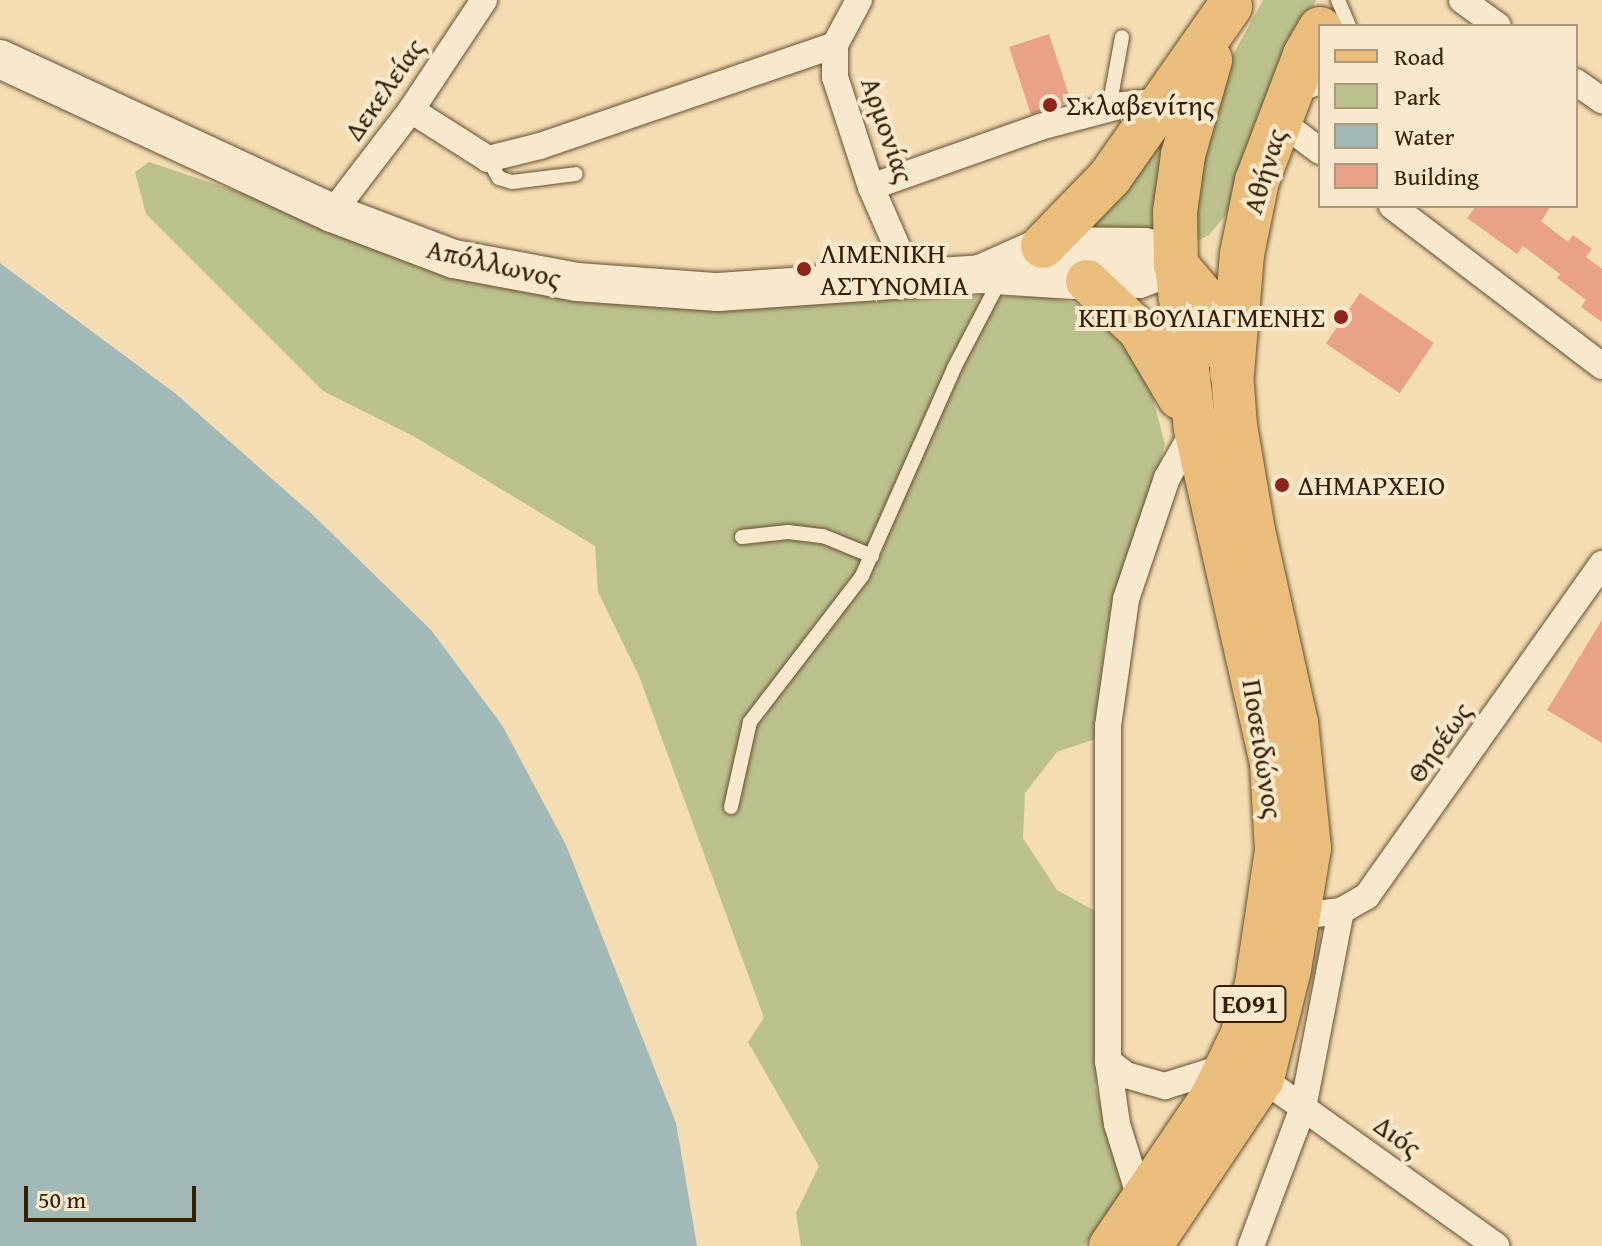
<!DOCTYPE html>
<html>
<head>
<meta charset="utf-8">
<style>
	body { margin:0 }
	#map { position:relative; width:1602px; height:1246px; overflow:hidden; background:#f4ddb3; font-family:"Gentium Book Plus",serif }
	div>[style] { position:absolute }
	.green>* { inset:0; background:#bbc18d }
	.water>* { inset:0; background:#a1b9b7 }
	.building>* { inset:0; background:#e9a187; transform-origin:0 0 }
	.roads { filter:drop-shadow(0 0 2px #664f2d) drop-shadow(0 0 2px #664f2d) }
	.lane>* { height:14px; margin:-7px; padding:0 7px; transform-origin:7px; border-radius:7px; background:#f8e9ce }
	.street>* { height:26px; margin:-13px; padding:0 13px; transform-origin:13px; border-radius:13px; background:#f8e9ce }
	.secondary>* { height:38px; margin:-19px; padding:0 19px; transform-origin:19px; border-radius:19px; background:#f8e9ce }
	.primary>* { height:42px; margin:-21px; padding:0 21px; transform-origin:21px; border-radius:21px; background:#eabe7a }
	.highway>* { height:44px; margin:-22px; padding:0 22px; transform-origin:22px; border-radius:22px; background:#eabe7a }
	.dots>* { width:22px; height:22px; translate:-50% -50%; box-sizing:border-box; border:4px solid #f8e9ce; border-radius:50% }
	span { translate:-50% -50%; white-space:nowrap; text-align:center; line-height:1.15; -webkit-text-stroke:8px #f8e9ce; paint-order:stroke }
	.shield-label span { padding:2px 6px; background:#f8e9ce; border:2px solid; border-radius:6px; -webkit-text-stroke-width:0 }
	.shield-label { font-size:26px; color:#372000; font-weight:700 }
	.street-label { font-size:28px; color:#372000 }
	.poi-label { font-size:28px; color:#372000 }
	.left { translate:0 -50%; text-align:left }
	.right { translate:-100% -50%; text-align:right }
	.legend { position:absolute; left:1318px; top:24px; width:260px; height:184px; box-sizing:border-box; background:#f8e9ce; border:2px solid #ab997c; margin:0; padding:10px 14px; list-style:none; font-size:24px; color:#372000 }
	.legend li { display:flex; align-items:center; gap:16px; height:40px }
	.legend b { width:40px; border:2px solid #ab997c }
	.scale { position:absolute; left:24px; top:1186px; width:172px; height:36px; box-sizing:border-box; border:4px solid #372000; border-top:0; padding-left:10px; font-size:24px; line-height:28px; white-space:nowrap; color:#372000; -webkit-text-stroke:6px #f8e9ce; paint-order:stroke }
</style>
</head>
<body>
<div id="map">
	<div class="green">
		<div style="clip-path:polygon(1263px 0,1316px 0,1228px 212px,1209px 235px,1193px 243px,1189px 205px,1229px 62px)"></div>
		<div style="clip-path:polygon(1162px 129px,1175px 136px,1162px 232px,1064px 240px)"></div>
		<div style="clip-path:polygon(149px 162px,262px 200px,607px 292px,1044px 297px,1076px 303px,1127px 348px,1148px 379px,1165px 445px,1104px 647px,1098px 738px,1057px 752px,1025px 793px,1023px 838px,1057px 890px,1097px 912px,1107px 1033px,1095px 1086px,1125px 1191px,1084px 1246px,801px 1246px,796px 1213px,819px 1166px,748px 1042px,764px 1018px,639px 676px,598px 592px,595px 546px,415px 437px,323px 391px,146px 214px,135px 172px)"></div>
	</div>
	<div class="water">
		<div style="clip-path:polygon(0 263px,176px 394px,313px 515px,431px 630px,502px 725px,566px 845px,676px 1123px,697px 1246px,0 1246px)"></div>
	</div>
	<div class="building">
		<div style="left:1049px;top:34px;width:71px;height:42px;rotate:72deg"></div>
		<div style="clip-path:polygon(1476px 206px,1551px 206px,1541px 221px,1568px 242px,1573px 235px,1592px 249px,1586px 257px,1602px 269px,1602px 322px,1581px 307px,1586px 300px,1557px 278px,1560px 274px,1523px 246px,1517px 254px,1467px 218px)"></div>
		<div style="left:1360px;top:293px;width:89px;height:61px;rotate:34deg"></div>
		<div style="clip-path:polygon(1602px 620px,1602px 743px,1547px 710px)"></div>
	</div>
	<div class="roads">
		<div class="lane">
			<div style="left:1338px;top:0;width:28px;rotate:67deg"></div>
			<div style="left:1297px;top:96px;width:25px;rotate:-21deg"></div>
			<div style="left:1109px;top:108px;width:72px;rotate:-79.6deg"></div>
			<div style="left:488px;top:159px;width:22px;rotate:60deg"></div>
			<div style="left:499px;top:178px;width:14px;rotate:17deg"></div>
			<div style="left:512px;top:182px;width:64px;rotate:-7.1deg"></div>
			<div style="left:742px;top:537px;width:46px;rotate:-6.2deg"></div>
			<div style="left:788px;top:532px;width:35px;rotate:7deg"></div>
			<div style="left:823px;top:536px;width:53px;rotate:22.2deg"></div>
			<div style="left:731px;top:807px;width:87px;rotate:-77.4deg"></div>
			<div style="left:750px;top:722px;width:184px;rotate:-52.5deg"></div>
			<div style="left:862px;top:576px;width:227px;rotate:-66.1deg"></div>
			<div style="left:954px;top:368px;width:99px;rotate:-62.4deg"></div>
		</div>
		<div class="street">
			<div style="left:859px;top:0;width:51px;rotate:118.1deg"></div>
			<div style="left:835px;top:45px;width:32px;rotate:90deg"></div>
			<div style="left:835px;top:77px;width:116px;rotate:71.9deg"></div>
			<div style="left:871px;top:187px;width:103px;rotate:66.4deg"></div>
			<div style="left:1462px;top:0;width:44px;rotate:35.8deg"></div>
			<div style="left:1576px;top:82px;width:32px;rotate:35deg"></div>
			<div style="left:411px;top:110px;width:91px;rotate:32.5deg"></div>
			<div style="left:488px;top:159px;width:54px;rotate:-14deg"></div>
			<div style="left:540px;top:146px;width:312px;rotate:-18.9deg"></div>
			<div style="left:1280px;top:121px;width:50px;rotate:36.9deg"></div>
			<div style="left:871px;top:187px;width:179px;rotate:-19.5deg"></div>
			<div style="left:1040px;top:127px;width:86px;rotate:-14.8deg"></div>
			<div style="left:1123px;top:105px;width:43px;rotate:-5.3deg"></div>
			<div style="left:1392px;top:206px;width:264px;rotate:37.3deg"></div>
			<div style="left:332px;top:213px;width:130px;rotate:-52.5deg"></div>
			<div style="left:411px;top:110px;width:132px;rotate:-56.4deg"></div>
			<div style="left:1300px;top:916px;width:41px;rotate:-7deg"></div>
			<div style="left:1341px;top:911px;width:30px;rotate:-30deg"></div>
			<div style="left:1367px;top:896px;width:407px;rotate:-54.7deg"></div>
			<div style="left:1108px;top:1061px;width:23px;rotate:38deg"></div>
			<div style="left:1126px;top:1075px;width:41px;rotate:15.8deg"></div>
			<div style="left:1165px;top:1086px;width:66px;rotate:-17.6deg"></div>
			<div style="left:1263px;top:1079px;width:287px;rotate:35.6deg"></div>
			<div style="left:1140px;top:1198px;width:77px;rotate:-107.3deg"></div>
			<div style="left:1117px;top:1124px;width:64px;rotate:-98.1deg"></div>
			<div style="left:1108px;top:1061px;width:335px;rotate:-90deg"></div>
			<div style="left:1108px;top:726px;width:128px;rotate:-81.9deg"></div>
			<div style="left:1126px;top:599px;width:128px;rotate:-71.3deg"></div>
			<div style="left:1167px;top:478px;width:56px;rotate:-60.3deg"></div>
			<div style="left:1251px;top:1246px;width:147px;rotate:-69.4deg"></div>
			<div style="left:1303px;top:1108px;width:201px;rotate:-79.1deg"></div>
		</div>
		<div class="secondary">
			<div style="left:0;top:59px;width:366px;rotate:24.9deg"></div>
			<div style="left:332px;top:213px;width:130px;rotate:20.7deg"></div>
			<div style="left:454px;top:259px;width:125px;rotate:10.6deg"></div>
			<div style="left:577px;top:282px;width:141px;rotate:4.1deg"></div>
			<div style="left:718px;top:292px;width:263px;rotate:-3.9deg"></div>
			<div style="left:980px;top:274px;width:107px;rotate:3.7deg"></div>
			<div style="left:1087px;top:281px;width:52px;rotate:-2.2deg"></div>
			<div style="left:1139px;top:279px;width:40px;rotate:-21deg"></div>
			<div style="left:1176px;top:265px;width:36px;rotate:-150deg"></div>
			<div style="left:1145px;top:247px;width:102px;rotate:-179.4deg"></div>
			<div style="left:1043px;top:246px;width:69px;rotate:156deg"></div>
		</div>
		<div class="primary">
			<div style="left:1087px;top:281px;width:71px;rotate:43.3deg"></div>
			<div style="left:1139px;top:330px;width:79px;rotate:59.5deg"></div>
			<div style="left:1110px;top:1246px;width:181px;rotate:-55.8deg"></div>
			<div style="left:1212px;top:1096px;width:67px;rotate:-64.2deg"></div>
			<div style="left:1241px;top:1036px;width:54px;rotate:-73.9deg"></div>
			<div style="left:1256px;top:984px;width:135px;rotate:-81.5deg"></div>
			<div style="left:1276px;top:850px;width:87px;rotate:-93.3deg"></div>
			<div style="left:1271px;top:763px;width:343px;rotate:-102.8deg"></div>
			<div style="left:1195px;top:429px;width:165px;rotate:-96.6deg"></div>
			<div style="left:1151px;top:1246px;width:201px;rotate:-56.2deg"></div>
			<div style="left:1263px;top:1079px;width:113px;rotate:-76.2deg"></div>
			<div style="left:1290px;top:969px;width:123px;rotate:-80.6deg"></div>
			<div style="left:1310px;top:848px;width:126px;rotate:-95.9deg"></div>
			<div style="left:1297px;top:723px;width:197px;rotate:-102.6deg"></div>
			<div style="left:1254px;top:531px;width:107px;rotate:-99.7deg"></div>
			<div style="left:1236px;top:426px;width:53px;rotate:-94.3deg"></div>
		</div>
		<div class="highway">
			<div style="left:1043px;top:246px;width:96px;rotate:-45.8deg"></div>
			<div style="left:1110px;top:177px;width:209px;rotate:-54.9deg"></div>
			<div style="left:1176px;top:265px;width:53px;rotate:-91.1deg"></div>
			<div style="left:1175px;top:212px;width:58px;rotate:-82deg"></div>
			<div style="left:1183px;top:155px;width:99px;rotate:-74.1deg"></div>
			<div style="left:1176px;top:265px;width:51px;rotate:49.8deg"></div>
			<div style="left:1209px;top:304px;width:54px;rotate:69.6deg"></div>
			<div style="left:1232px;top:373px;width:119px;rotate:-85.2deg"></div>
			<div style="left:1242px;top:254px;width:75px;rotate:-78.4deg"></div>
			<div style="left:1257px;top:181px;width:135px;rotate:-69.1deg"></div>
			<div style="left:1305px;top:55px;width:30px;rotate:-60deg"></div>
		</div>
	</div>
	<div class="dots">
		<div style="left:1050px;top:105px;background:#8f2418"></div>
		<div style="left:804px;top:269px;background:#8f2418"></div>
		<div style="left:1341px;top:317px;background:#8f2418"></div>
		<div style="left:1282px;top:485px;background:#8f2418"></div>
	</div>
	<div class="shield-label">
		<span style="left:1250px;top:1004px">ΕΟ91</span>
	</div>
	<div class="street-label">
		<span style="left:384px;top:89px;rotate:-55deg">Δεκελείας</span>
		<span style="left:888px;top:130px;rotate:71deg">Αρμονίας</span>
		<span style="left:1264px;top:171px;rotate:-73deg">Αθήνας</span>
		<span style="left:494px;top:263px;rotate:13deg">Απόλλωνος</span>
		<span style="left:1439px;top:742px;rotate:-55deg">Θησέως</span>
		<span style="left:1263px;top:749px;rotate:81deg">Ποσειδώνος</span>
		<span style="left:1398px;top:1136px;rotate:36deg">Διός</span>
	</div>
	<div class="poi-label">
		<span class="left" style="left:1066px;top:105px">Σκλαβενίτης</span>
		<span class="left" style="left:820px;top:269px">ΛΙΜΕΝΙΚΗ<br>ΑΣΤΥΝΟΜΙΑ</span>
		<span class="right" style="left:1325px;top:317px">ΚΕΠ ΒΟΥΛΙΑΓΜΕΝΗΣ</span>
		<span class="left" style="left:1298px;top:485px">ΔΗΜΑΡΧΕΙΟ</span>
	</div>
	<ul class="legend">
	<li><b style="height:10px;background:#eabe7a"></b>Road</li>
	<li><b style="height:22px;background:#bbc18d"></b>Park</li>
	<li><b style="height:22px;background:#a1b9b7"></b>Water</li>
	<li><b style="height:22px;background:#e9a187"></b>Building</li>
	</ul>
	<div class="scale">50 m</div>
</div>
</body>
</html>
